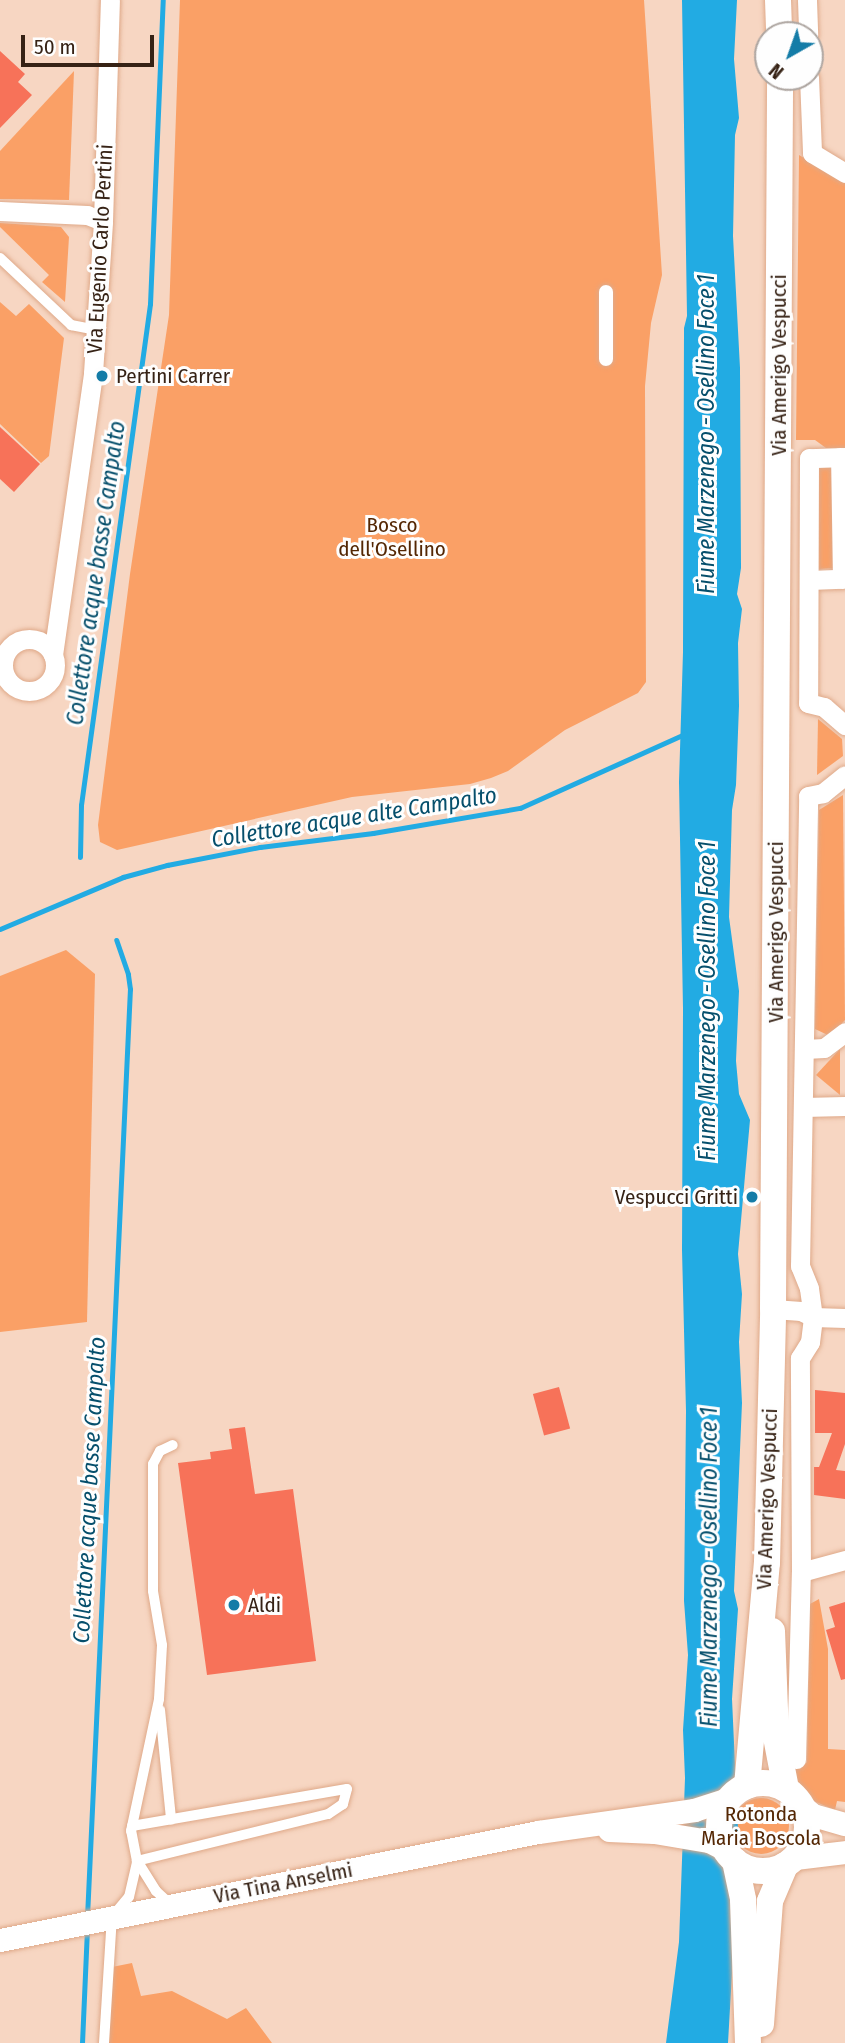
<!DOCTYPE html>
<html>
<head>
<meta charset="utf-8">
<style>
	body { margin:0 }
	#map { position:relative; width:845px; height:2043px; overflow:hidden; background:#f7d6c2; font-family:"Fira Sans Condensed",sans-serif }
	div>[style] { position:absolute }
	.green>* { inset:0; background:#faa066 }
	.round { border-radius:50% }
	.water>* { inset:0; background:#22abe3 }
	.stream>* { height:5px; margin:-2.5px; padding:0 2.5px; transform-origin:2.5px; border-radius:2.5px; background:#22abe3 }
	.building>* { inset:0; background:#f77259; transform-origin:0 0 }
	.roads { filter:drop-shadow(0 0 2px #dfa989) drop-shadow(0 0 2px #dfa989) }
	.service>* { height:10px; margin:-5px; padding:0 5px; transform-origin:5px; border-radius:5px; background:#fff }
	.pedestrian>* { height:14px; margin:-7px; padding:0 7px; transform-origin:7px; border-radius:7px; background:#fff }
	.minor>* { height:19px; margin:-9.5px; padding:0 9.5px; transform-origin:9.5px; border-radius:9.5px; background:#fff }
	.minor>.ring { margin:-9.5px; padding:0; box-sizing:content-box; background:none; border:19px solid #fff; border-radius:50% }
	.tertiary>* { height:23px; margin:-11.5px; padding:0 11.5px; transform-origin:11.5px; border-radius:11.5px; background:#fff }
	.secondary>* { height:26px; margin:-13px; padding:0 13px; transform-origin:13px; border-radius:13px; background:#fff }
	.secondary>.ring { margin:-13px; padding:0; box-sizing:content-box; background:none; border:26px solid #fff; border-radius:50% }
	.dots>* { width:19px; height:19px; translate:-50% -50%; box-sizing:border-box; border:4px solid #fefefe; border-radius:50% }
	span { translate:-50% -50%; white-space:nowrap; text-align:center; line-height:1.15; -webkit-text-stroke:6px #fefefe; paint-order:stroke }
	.street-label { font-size:21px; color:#362215 }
	.poi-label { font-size:21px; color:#362215 }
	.left { translate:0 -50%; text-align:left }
	.right { translate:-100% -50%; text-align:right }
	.park-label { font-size:21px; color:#542704 }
	.water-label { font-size:23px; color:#064f6c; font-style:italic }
	.north { position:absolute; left:754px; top:21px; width:70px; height:70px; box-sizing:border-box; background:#fefefe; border:2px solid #aea6a1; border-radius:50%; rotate:220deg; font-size:19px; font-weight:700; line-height:28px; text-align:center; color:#362215 }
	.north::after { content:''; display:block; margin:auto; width:24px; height:32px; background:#147ca7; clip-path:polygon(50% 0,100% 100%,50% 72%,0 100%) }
	.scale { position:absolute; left:21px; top:35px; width:133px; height:32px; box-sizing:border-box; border:4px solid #362215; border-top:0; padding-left:9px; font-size:21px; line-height:24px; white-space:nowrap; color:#362215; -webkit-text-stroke:5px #fefefe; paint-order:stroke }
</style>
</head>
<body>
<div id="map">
	<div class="green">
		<div style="clip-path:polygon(180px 0,644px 0,662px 275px,651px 323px,645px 386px,646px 682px,638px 693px,565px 730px,508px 771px,491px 778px,470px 784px,352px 797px,117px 850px,100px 842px,98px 825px,130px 574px,169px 315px)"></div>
		<div style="clip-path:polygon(74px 71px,69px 200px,0 199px,0 151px)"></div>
		<div style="clip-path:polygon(799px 155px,845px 183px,845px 448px,826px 448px,815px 440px,796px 440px)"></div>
		<div style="clip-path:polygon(0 223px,61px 227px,69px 237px,65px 302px,42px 282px,49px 275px,0 227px)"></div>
		<div style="clip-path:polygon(0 302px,16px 316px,29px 304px,64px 338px,49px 456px,41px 463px,0 424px)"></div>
		<div style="clip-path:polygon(828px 465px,834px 473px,836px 568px,818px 569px,816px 466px)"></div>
		<div style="clip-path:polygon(818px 719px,842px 739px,843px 756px,817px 775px)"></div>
		<div style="clip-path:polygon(843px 795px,845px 1020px,830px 1036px,815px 1029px,819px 810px)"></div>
		<div style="clip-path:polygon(66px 950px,95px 974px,87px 1322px,0 1332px,0 976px)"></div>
		<div style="clip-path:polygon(840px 1049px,840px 1095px,816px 1075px)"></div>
		<div style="clip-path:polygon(819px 1599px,828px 1649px,828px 1749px,845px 1750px,845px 1802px,837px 1801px,835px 1810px,809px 1799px,798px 1789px,787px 1750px,795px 1761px,804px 1765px,807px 1762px,810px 1604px)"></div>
		<div class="round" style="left:733px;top:1798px;width:56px;height:56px"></div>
		<div style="clip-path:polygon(132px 1963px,141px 1996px,172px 1991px,227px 2019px,246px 2008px,272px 2043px,105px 2043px,107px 1968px)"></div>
	</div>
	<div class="water">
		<div style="clip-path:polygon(682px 0,737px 0,734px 59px,739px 118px,735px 135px,733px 236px,740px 368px,741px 568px,737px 594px,742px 609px,738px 643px,739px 706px,736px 785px,732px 810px,729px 917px,739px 991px,736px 1061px,739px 1094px,750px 1120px,738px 1254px,742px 1294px,739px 1342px,742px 1403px,734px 1591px,738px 1609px,732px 1699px,739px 1852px,728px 2043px,666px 2043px,679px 1942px,685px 1778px,683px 1730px,688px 1655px,684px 1601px,686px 1411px,682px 1250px,683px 1009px,679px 782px,683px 652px,684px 328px,687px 316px)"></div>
	</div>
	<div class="stream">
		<div style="left:80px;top:857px;width:52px;rotate:-88.9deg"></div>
		<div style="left:81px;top:805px;width:506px;rotate:-82.16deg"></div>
		<div style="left:150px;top:304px;width:304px;rotate:-87.6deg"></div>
		<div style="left:0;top:929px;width:134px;rotate:-22.9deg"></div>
		<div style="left:123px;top:877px;width:46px;rotate:-15.3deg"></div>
		<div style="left:167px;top:865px;width:95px;rotate:-11deg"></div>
		<div style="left:260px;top:847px;width:114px;rotate:-7.1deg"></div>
		<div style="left:373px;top:833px;width:149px;rotate:-9.7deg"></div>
		<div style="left:520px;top:808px;width:181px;rotate:-24.2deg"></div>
		<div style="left:87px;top:1917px;width:929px;rotate:-87.35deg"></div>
		<div style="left:130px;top:989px;width:15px;rotate:-98deg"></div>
		<div style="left:128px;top:974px;width:36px;rotate:-109deg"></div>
		<div style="left:82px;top:2043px;width:116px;rotate:-87.5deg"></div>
	</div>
	<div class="building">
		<div style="clip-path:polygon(0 51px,25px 74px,18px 82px,32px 95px,0 128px)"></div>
		<div style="clip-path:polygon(0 427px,40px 464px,14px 492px,0 479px)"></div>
		<div style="left:559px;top:1387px;width:43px;height:27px;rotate:75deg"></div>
		<div style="clip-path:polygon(815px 1390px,845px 1393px,845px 1444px,836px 1470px,845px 1471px,845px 1499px,814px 1495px,814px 1467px,819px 1467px,832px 1433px,815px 1433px)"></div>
		<div style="clip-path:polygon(245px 1427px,255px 1494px,293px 1489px,316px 1661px,207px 1675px,178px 1463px,211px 1459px,210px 1452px,232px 1449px,229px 1429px)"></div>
		<div style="clip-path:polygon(845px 1602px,845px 1679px,841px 1680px,826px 1630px,835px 1627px,829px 1607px)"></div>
	</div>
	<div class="roads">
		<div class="service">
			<div style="left:0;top:258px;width:98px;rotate:43.3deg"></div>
			<div style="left:71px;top:325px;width:25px;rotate:11deg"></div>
			<div style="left:160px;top:1710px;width:110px;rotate:84.2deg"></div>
			<div style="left:132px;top:1826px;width:218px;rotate:-9.8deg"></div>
			<div style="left:347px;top:1789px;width:16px;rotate:105deg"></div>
			<div style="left:343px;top:1804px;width:18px;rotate:146deg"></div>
			<div style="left:328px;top:1814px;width:197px;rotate:166.2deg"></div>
			<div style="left:171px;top:1905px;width:21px;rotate:-137deg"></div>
			<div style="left:156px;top:1891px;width:36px;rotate:-122deg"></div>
			<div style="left:137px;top:1861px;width:31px;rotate:-101deg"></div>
			<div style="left:131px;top:1831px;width:135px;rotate:-78deg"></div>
			<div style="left:159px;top:1699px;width:54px;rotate:-86.8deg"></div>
			<div style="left:162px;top:1645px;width:55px;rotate:-99.5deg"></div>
			<div style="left:153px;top:1591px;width:127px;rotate:-90deg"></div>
			<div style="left:153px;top:1464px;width:15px;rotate:-62deg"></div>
			<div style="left:160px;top:1451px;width:14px;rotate:-25deg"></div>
			<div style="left:104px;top:2043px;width:126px;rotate:-86.4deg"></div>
			<div style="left:112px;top:1917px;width:26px;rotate:-50deg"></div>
			<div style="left:129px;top:1897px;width:37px;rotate:-77deg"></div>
		</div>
		<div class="pedestrian">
			<div style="left:606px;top:292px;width:67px;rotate:90deg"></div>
		</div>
		<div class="minor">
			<div style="left:807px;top:0;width:35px;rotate:88deg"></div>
			<div style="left:809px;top:77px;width:76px;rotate:87.7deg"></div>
			<div style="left:812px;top:153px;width:39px;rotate:31deg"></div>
			<div style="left:0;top:211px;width:87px;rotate:2.6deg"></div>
			<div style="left:87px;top:215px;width:17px;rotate:21deg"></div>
			<div style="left:845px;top:457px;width:36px;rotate:178deg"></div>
			<div style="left:809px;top:458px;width:245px;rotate:90.2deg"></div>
			<div style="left:808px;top:703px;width:16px;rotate:14deg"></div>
			<div style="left:824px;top:707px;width:28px;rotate:41deg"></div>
			<div style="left:809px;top:580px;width:33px;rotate:-2deg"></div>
			<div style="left:842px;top:579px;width:122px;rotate:-90.9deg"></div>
			<div class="ring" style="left:3px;top:639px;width:33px;height:33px"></div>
			<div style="left:53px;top:655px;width:285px;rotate:-81.9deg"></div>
			<div style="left:93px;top:373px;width:152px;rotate:-86.2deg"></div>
			<div style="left:103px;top:221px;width:221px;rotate:-88.2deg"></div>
			<div style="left:805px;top:1049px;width:19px;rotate:-3deg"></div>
			<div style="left:824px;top:1048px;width:26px;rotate:-37deg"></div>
			<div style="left:803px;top:1107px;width:42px;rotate:-1.4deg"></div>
			<div style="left:773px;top:1309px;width:28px;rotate:4deg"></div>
			<div style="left:801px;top:1311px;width:13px;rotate:27deg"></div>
			<div style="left:813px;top:1317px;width:32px;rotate:2deg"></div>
			<div style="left:801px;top:1572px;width:46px;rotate:-15.3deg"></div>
			<div style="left:796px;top:1759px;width:187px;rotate:-88.5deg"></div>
			<div style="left:801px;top:1572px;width:214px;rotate:-90.3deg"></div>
			<div style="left:800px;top:1358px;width:19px;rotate:-58deg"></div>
			<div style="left:810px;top:1342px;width:25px;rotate:-83deg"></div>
			<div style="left:813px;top:1317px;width:29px;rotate:-98deg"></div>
			<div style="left:809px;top:1288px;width:24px;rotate:-112deg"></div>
			<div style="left:800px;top:1266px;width:470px;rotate:-89deg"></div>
			<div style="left:808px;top:796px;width:15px;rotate:-11deg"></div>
			<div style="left:823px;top:793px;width:28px;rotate:-39deg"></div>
		</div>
		<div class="tertiary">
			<div style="left:803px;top:1807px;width:13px;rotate:39deg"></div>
			<div style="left:813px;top:1815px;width:33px;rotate:16deg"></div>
			<div style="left:609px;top:1830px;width:45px;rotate:2.5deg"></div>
			<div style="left:654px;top:1832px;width:56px;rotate:9.3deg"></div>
			<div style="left:709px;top:1841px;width:18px;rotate:27deg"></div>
			<div style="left:795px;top:1858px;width:50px;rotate:-6.8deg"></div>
			<div style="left:0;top:1940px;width:549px;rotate:-11.35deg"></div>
			<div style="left:538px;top:1832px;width:158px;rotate:-8deg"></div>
			<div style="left:694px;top:1810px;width:36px;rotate:-18deg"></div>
		</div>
		<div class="secondary">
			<div style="left:778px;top:0;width:35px;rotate:88deg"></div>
			<div style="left:772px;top:1631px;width:106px;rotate:87.8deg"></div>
			<div style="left:776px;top:1737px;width:53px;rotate:79.1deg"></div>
			<div class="ring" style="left:719px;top:1783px;width:62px;height:62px"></div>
			<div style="left:747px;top:1786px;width:224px;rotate:-84.9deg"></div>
			<div style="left:767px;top:1563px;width:254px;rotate:-88.6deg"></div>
			<div style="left:773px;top:1309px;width:1232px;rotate:-89.67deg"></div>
			<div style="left:735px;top:1861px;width:40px;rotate:78deg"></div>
			<div style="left:743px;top:1900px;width:143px;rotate:88deg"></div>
			<div style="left:761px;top:2024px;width:123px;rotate:-85.8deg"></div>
			<div style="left:770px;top:1901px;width:39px;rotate:-67deg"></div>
		</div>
	</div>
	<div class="dots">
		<div style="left:102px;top:376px;background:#147ca7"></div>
		<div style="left:752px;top:1197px;background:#147ca7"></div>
		<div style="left:234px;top:1605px;background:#147ca7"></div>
	</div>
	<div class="street-label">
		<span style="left:100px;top:249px;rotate:-87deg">Via Eugenio Carlo Pertini</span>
		<span style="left:779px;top:365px;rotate:-90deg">Via Amerigo Vespucci</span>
		<span style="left:776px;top:932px;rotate:-90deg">Via Amerigo Vespucci</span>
		<span style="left:767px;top:1499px;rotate:-88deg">Via Amerigo Vespucci</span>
		<span style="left:283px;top:1883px;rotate:-11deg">Via Tina Anselmi</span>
	</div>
	<div class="poi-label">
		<span class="left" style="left:116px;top:376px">Pertini Carrer</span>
		<span class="right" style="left:738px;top:1197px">Vespucci Gritti</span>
		<span class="left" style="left:248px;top:1605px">Aldi</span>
	</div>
	<div class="park-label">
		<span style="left:392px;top:537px">Bosco<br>dell'Osellino</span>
		<span style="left:761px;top:1826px">Rotonda<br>Maria Boscola</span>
	</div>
	<div class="water-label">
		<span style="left:706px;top:434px;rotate:-90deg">Fiume Marzenego - Osellino Foce 1</span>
		<span style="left:96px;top:573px;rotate:-82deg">Collettore acque basse Campalto</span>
		<span style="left:354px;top:817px;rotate:-9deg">Collettore acque alte Campalto</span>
		<span style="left:707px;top:1001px;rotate:-90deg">Fiume Marzenego - Osellino Foce 1</span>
		<span style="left:89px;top:1490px;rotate:-87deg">Collettore acque basse Campalto</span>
		<span style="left:709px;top:1567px;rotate:-90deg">Fiume Marzenego - Osellino Foce 1</span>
	</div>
	<div class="north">N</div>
	<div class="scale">50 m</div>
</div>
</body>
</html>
